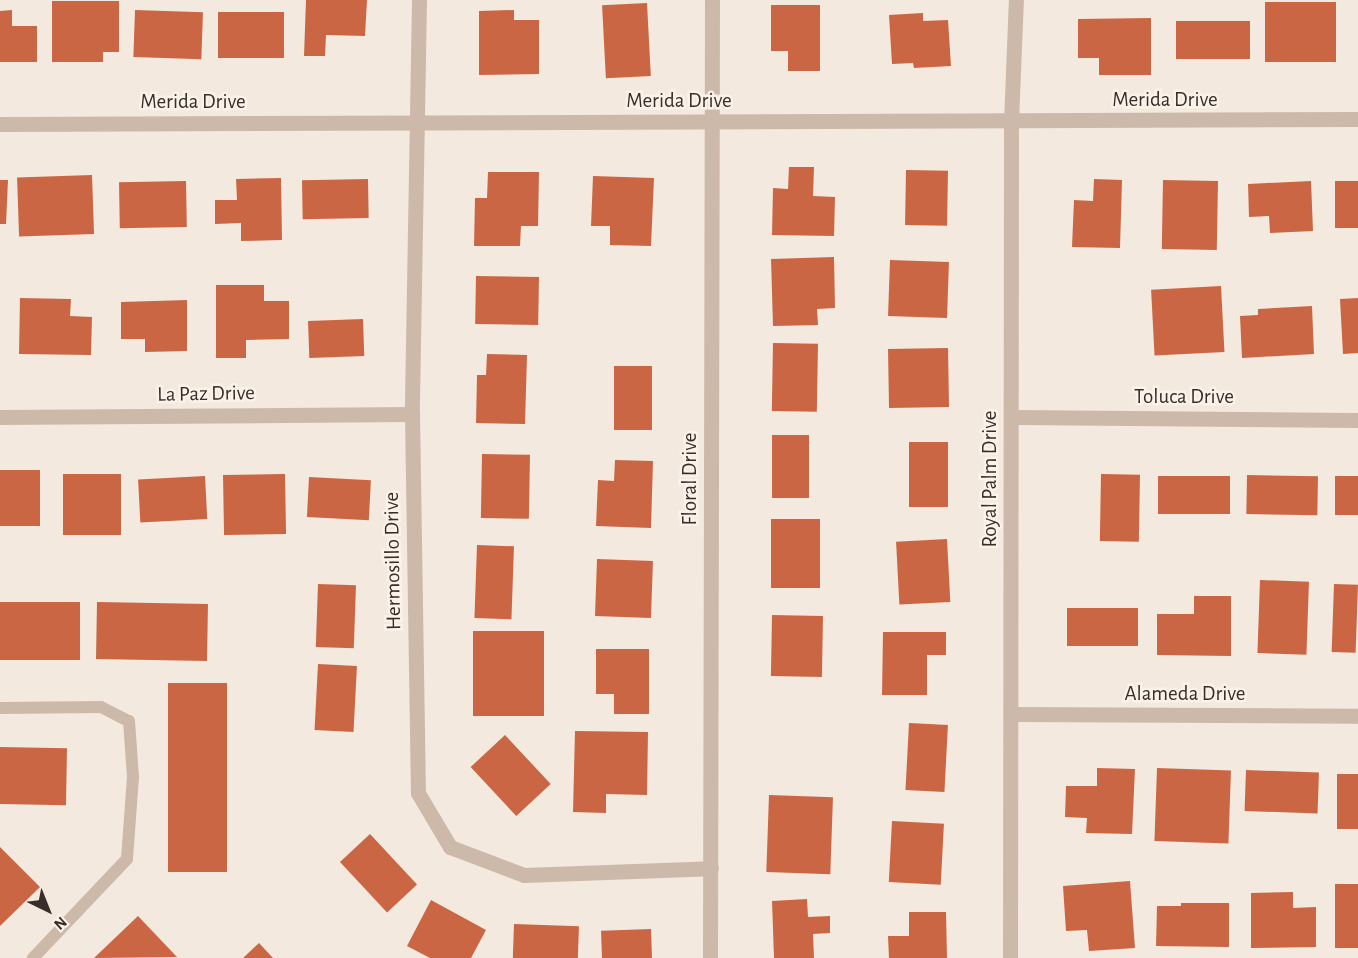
<!DOCTYPE html>
<html>
<head>
<meta charset="utf-8">
<style>
	body { margin:0 }
	#map { position:relative; width:1358px; height:958px; overflow:hidden; background:#f4e9de; font-family:"Alegreya Sans",sans-serif }
	div>[style] { position:absolute }
	.building>* { inset:0; background:#cb6644; transform-origin:0 0 }
	.service>* { height:12px; margin:-6px; padding:0 6px; transform-origin:6px; border-radius:6px; background:#ccb9a9 }
	.minor>* { height:15px; margin:-7.5px; padding:0 7.5px; transform-origin:7.5px; border-radius:7.5px; background:#ccb9a9 }
	.tertiary>* { height:15px; margin:-7.5px; padding:0 7.5px; transform-origin:7.5px; border-radius:7.5px; background:#ccb9a9 }
	span { translate:-50% -50%; white-space:nowrap; text-align:center; line-height:1.15; -webkit-text-stroke:5px #fbf3ea; paint-order:stroke }
	.street-label { font-size:21px; color:#392e29 }
	.north { position:absolute; left:18px; top:880px; width:60px; height:60px; -webkit-text-stroke:4px #fbf3ea; paint-order:stroke; rotate:137deg; font-size:16px; font-weight:700; line-height:24px; text-align:center; color:#392e29 }
	.north::after { content:''; display:block; margin:auto; width:21px; height:27px; background:#392e29; clip-path:polygon(50% 0,100% 100%,50% 72%,0 100%) }
</style>
</head>
<body>
<div id="map">
	<div class="building">
		<div style="clip-path:polygon(306px 0,367px 0,365px 36px,326px 35px,325px 56px,304px 56px)"></div>
		<div style="clip-path:polygon(52px 1px,119px 1px,119px 52px,103px 52px,103px 62px,52px 62px)"></div>
		<div style="left:1336px;top:2px;width:60px;height:71px;rotate:90deg"></div>
		<div style="left:647px;top:3px;width:73px;height:45px;rotate:87deg"></div>
		<div style="clip-path:polygon(771px 5px,820px 5px,820px 71px,788px 71px,788px 51px,771px 51px)"></div>
		<div style="clip-path:polygon(12px 10px,12px 26px,37px 26px,37px 62px,0 62px,0 11px)"></div>
		<div style="left:135px;top:10px;width:68px;height:47px;rotate:2deg"></div>
		<div style="clip-path:polygon(514px 10px,514px 20px,539px 20px,539px 74px,479px 75px,479px 11px)"></div>
		<div style="left:284px;top:12px;width:46px;height:66px;rotate:90deg"></div>
		<div style="clip-path:polygon(923px 13px,923px 21px,948px 20px,951px 66px,914px 68px,913px 63px,892px 64px,889px 15px)"></div>
		<div style="clip-path:polygon(1151px 18px,1151px 75px,1099px 75px,1099px 58px,1078px 58px,1078px 19px)"></div>
		<div style="left:1250px;top:21px;width:38px;height:74px;rotate:90deg"></div>
		<div style="clip-path:polygon(789px 167px,814px 167px,813px 196px,835px 197px,834px 236px,772px 235px,773px 188px,788px 189px)"></div>
		<div style="left:906px;top:170px;width:42px;height:55px;rotate:1deg"></div>
		<div style="clip-path:polygon(488px 172px,539px 172px,538px 226px,521px 226px,520px 246px,474px 246px,475px 198px,487px 198px)"></div>
		<div style="left:92px;top:175px;width:59px;height:75px;rotate:88deg"></div>
		<div style="clip-path:polygon(593px 176px,654px 178px,651px 246px,610px 245px,610px 226px,591px 226px)"></div>
		<div style="clip-path:polygon(281px 178px,282px 240px,241px 241px,241px 223px,215px 224px,215px 200px,237px 200px,236px 179px)"></div>
		<div style="left:368px;top:179px;width:39px;height:66px;rotate:89deg"></div>
		<div style="clip-path:polygon(1094px 179px,1122px 180px,1120px 248px,1072px 247px,1074px 200px,1093px 201px)"></div>
		<div style="clip-path:polygon(0 180px,8px 180px,6px 224px,0 224px)"></div>
		<div style="left:1163px;top:180px;width:55px;height:69px;rotate:1deg"></div>
		<div style="left:186px;top:181px;width:46px;height:67px;rotate:89deg"></div>
		<div style="clip-path:polygon(1311px 181px,1313px 231px,1270px 233px,1269px 216px,1249px 217px,1248px 184px)"></div>
		<div style="left:1335px;top:181px;width:23px;height:47px"></div>
		<div style="clip-path:polygon(834px 257px,835px 308px,817px 309px,818px 325px,773px 326px,771px 259px)"></div>
		<div style="left:890px;top:260px;width:59px;height:56px;rotate:2deg"></div>
		<div style="left:476px;top:276px;width:63px;height:48px;rotate:1deg"></div>
		<div style="clip-path:polygon(216px 285px,264px 285px,264px 301px,289px 301px,289px 339px,246px 340px,246px 358px,216px 358px)"></div>
		<div style="left:1221px;top:286px;width:66px;height:70px;rotate:87deg"></div>
		<div style="clip-path:polygon(20px 298px,71px 299px,70px 316px,92px 317px,91px 355px,19px 354px)"></div>
		<div style="clip-path:polygon(1358px 298px,1358px 353px,1343px 354px,1340px 299px)"></div>
		<div style="clip-path:polygon(187px 300px,187px 351px,145px 352px,145px 339px,121px 339px,121px 302px)"></div>
		<div style="clip-path:polygon(1312px 306px,1314px 354px,1242px 358px,1240px 316px,1258px 315px,1258px 309px)"></div>
		<div style="left:363px;top:319px;width:37px;height:55px;rotate:88deg"></div>
		<div style="left:773px;top:343px;width:45px;height:68px;rotate:1deg"></div>
		<div style="left:948px;top:348px;width:59px;height:60px;rotate:89deg"></div>
		<div style="clip-path:polygon(487px 354px,527px 355px,525px 424px,476px 423px,477px 375px,486px 375px)"></div>
		<div style="left:614px;top:366px;width:38px;height:64px"></div>
		<div style="left:772px;top:435px;width:37px;height:63px"></div>
		<div style="left:909px;top:442px;width:39px;height:65px"></div>
		<div style="left:482px;top:454px;width:48px;height:64px;rotate:1deg"></div>
		<div style="clip-path:polygon(615px 460px,653px 461px,651px 528px,596px 526px,598px 480px,614px 481px)"></div>
		<div style="left:0;top:470px;width:40px;height:56px"></div>
		<div style="left:63px;top:474px;width:58px;height:61px"></div>
		<div style="left:285px;top:474px;width:60px;height:62px;rotate:89deg"></div>
		<div style="left:1101px;top:474px;width:39px;height:67px;rotate:1deg"></div>
		<div style="left:1247px;top:475px;width:71px;height:39px;rotate:1deg"></div>
		<div style="left:205px;top:476px;width:43px;height:67px;rotate:87deg"></div>
		<div style="left:1230px;top:476px;width:38px;height:72px;rotate:90deg"></div>
		<div style="left:1335px;top:476px;width:23px;height:39px"></div>
		<div style="left:309px;top:477px;width:62px;height:40px;rotate:3deg"></div>
		<div style="left:771px;top:519px;width:49px;height:69px"></div>
		<div style="left:947px;top:539px;width:63px;height:51px;rotate:87deg"></div>
		<div style="left:477px;top:545px;width:37px;height:73px;rotate:2deg"></div>
		<div style="left:597px;top:559px;width:56px;height:57px;rotate:2deg"></div>
		<div style="left:1260px;top:580px;width:49px;height:73px;rotate:2deg"></div>
		<div style="left:318px;top:584px;width:38px;height:63px;rotate:2deg"></div>
		<div style="left:1334px;top:584px;width:24px;height:68px;rotate:2deg"></div>
		<div style="clip-path:polygon(1194px 596px,1231px 596px,1231px 656px,1157px 655px,1157px 614px,1194px 614px)"></div>
		<div style="left:0;top:602px;width:80px;height:58px"></div>
		<div style="left:97px;top:602px;width:111px;height:57px;rotate:1deg"></div>
		<div style="left:1067px;top:608px;width:71px;height:38px"></div>
		<div style="left:772px;top:615px;width:51px;height:61px;rotate:1deg"></div>
		<div style="left:473px;top:631px;width:71px;height:85px"></div>
		<div style="clip-path:polygon(883px 632px,946px 632px,946px 655px,927px 655px,927px 695px,882px 695px)"></div>
		<div style="clip-path:polygon(596px 649px,649px 649px,649px 714px,614px 714px,614px 694px,596px 694px)"></div>
		<div style="left:318px;top:664px;width:39px;height:66px;rotate:3deg"></div>
		<div style="left:227px;top:683px;width:189px;height:59px;rotate:90deg"></div>
		<div style="left:909px;top:723px;width:39px;height:67px;rotate:3deg"></div>
		<div style="clip-path:polygon(575px 731px,648px 732px,647px 795px,606px 794px,606px 813px,573px 812px)"></div>
		<div style="left:505px;top:735px;width:67px;height:47px;rotate:47deg"></div>
		<div style="left:0;top:747px;width:67px;height:57px;rotate:1deg"></div>
		<div style="clip-path:polygon(1097px 768px,1135px 769px,1132px 834px,1086px 833px,1087px 818px,1065px 817px,1066px 786px,1097px 786px)"></div>
		<div style="left:1157px;top:768px;width:74px;height:73px;rotate:2deg"></div>
		<div style="left:1246px;top:770px;width:73px;height:41px;rotate:2deg"></div>
		<div style="left:1337px;top:774px;width:21px;height:55px"></div>
		<div style="left:769px;top:795px;width:64px;height:77px;rotate:2deg"></div>
		<div style="left:892px;top:821px;width:52px;height:61px;rotate:3deg"></div>
		<div style="left:370px;top:834px;width:69px;height:41px;rotate:47deg"></div>
		<div style="clip-path:polygon(0 847px,40px 887px,0 926px)"></div>
		<div style="clip-path:polygon(1130px 881px,1135px 948px,1089px 951px,1087px 930px,1066px 931px,1063px 886px)"></div>
		<div style="left:1358px;top:884px;width:64px;height:23px;rotate:90deg"></div>
		<div style="clip-path:polygon(1293px 892px,1293px 908px,1316px 907px,1316px 947px,1251px 948px,1251px 893px)"></div>
		<div style="clip-path:polygon(807px 899px,808px 917px,830px 916px,830px 933px,813px 934px,814px 958px,774px 958px,772px 901px)"></div>
		<div style="clip-path:polygon(431px 900px,486px 930px,471px 958px,430px 958px,407px 946px)"></div>
		<div style="clip-path:polygon(1181px 903px,1229px 903px,1229px 947px,1156px 946px,1157px 906px,1181px 906px)"></div>
		<div style="clip-path:polygon(909px 912px,946px 912px,947px 958px,889px 958px,888px 936px,909px 936px)"></div>
		<div style="clip-path:polygon(138px 916px,177px 957px,94px 958px)"></div>
		<div style="left:514px;top:924px;width:65px;height:34px;rotate:2deg"></div>
		<div style="left:651px;top:929px;width:29px;height:50px;rotate:88deg"></div>
		<div style="clip-path:polygon(259px 943px,273px 958px,243px 958px)"></div>
	</div>
	<div class="service">
		<div style="left:0;top:708px;width:101px;rotate:-0.6deg"></div>
		<div style="left:101px;top:707px;width:31px;rotate:27deg"></div>
		<div style="left:129px;top:721px;width:56px;rotate:85.9deg"></div>
		<div style="left:133px;top:777px;width:82px;rotate:94.2deg"></div>
		<div style="left:127px;top:859px;width:137px;rotate:133.5deg"></div>
	</div>
	<div class="minor">
		<div style="left:419px;top:0;width:414px;rotate:91deg"></div>
		<div style="left:412px;top:414px;width:379px;rotate:89.1deg"></div>
		<div style="left:418px;top:793px;width:63px;rotate:59.3deg"></div>
		<div style="left:450px;top:847px;width:79px;rotate:20.7deg"></div>
		<div style="left:524px;top:875px;width:187px;rotate:-2.1deg"></div>
		<div style="left:0;top:124px;width:1358px;rotate:-0.21deg"></div>
		<div style="left:0;top:417px;width:412px;rotate:-0.4deg"></div>
		<div style="left:1011px;top:417px;width:347px;rotate:0.5deg"></div>
		<div style="left:1012px;top:714px;width:346px;rotate:0.3deg"></div>
		<div style="left:710px;top:958px;width:958px;rotate:-89.88deg"></div>
	</div>
	<div class="tertiary">
		<div style="left:1010px;top:958px;width:836px;rotate:-89.93deg"></div>
		<div style="left:1011px;top:122px;width:122px;rotate:-87.7deg"></div>
	</div>
	<div class="street-label">
		<span style="left:1165px;top:100px">Merida Drive</span>
		<span style="left:679px;top:101px">Merida Drive</span>
		<span style="left:193px;top:102px">Merida Drive</span>
		<span style="left:206px;top:394px;rotate:-1deg">La Paz Drive</span>
		<span style="left:1184px;top:397px">Toluca Drive</span>
		<span style="left:690px;top:479px;rotate:-90deg">Floral Drive</span>
		<span style="left:990px;top:479px;rotate:-90deg">Royal Palm Drive</span>
		<span style="left:393px;top:561px;rotate:-91deg">Hermosillo Drive</span>
		<span style="left:1185px;top:694px">Alameda Drive</span>
	</div>
	<div class="north">N</div>
</div>
</body>
</html>
